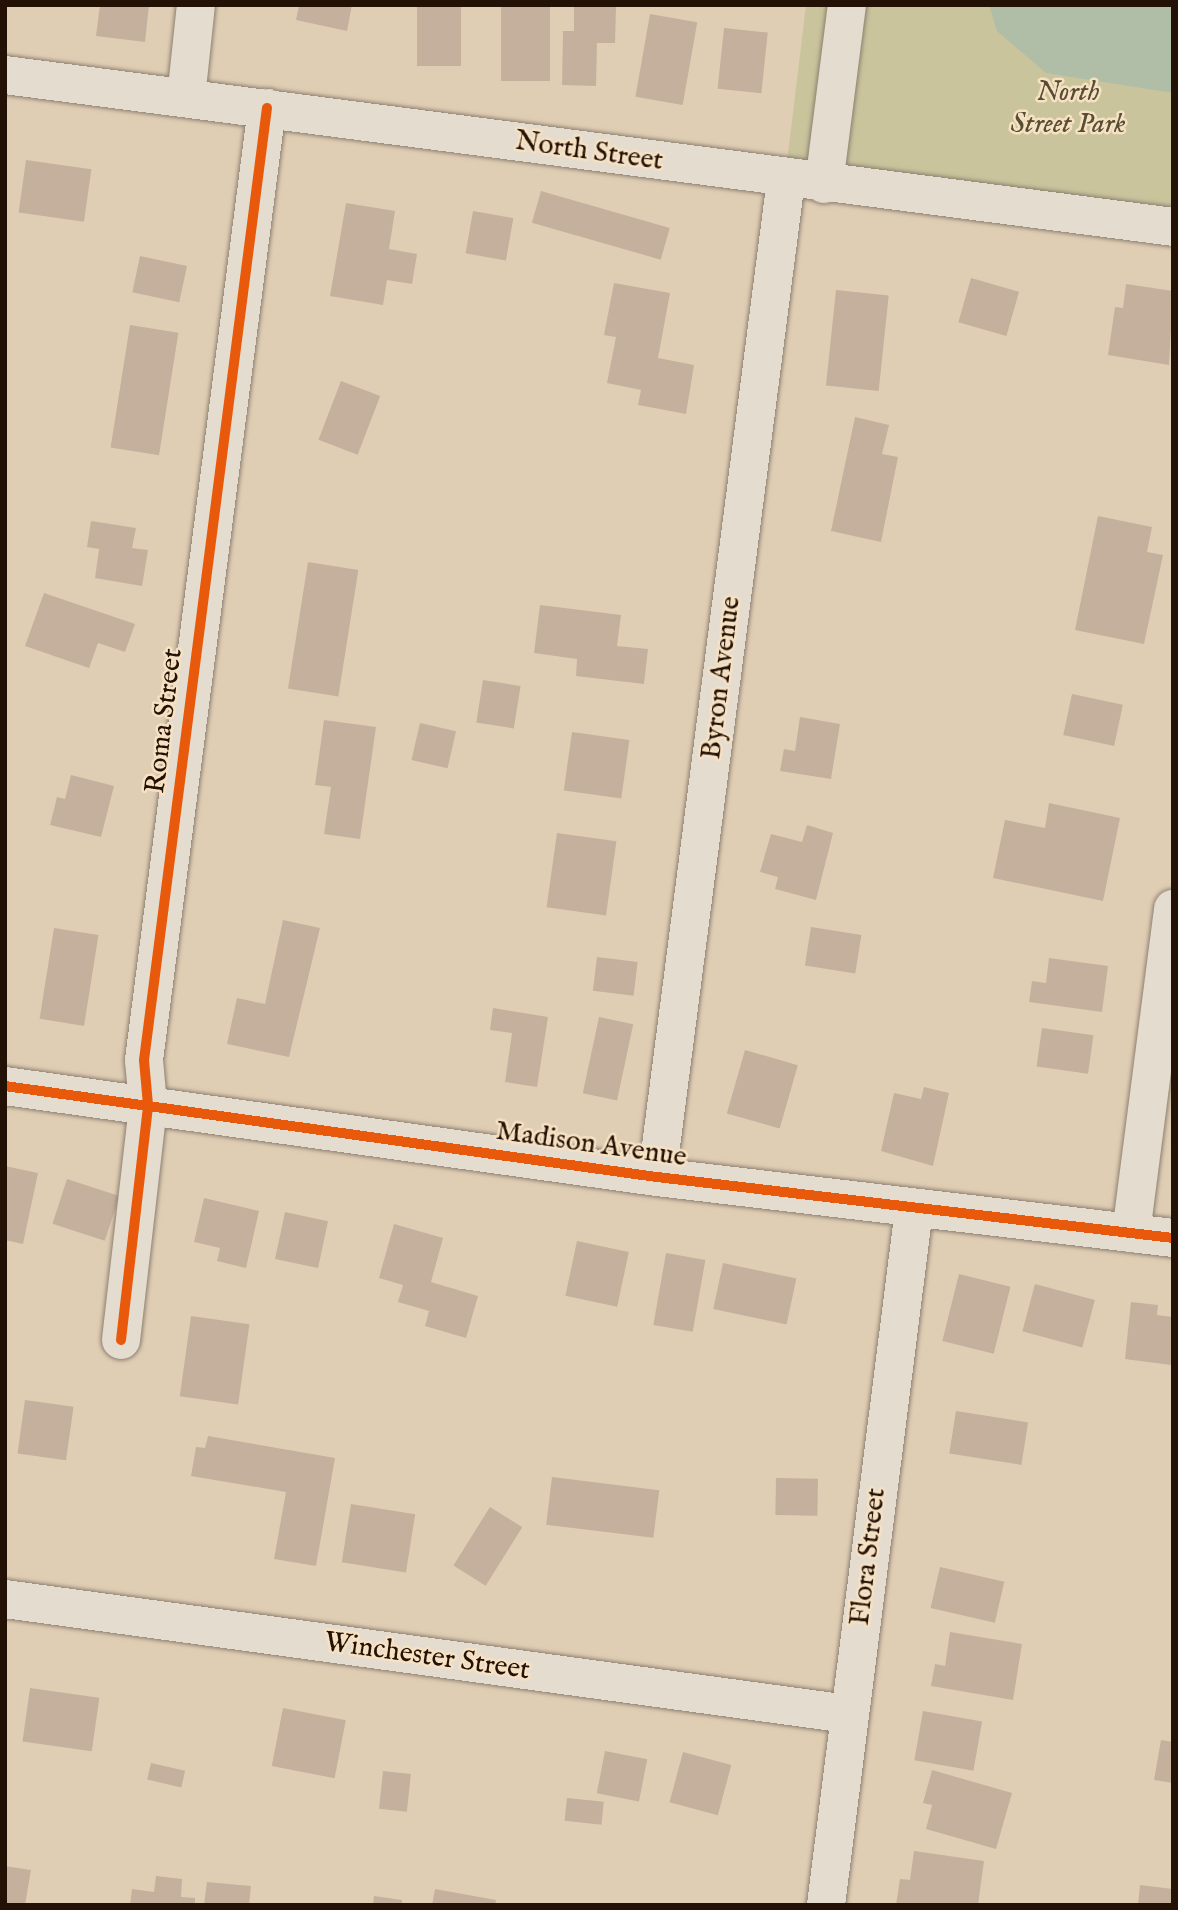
<!DOCTYPE html>
<html>
<head>
<meta charset="utf-8">
<style>
	body { margin:0 }
	#map { position:relative; width:1178px; height:1910px; overflow:hidden; background:#e0ceb4; font-family:"IM FELL English",serif }
	div>[style] { position:absolute }
	.green>* { inset:0; background:#c9c49c }
	.water>* { inset:0; background:#b0bea8 }
	.building>* { inset:0; background:#c5b09d; transform-origin:0 0 }
	.roads { filter:drop-shadow(0 0 2px #8d8071) drop-shadow(0 0 2px #8d8071) }
	.minor>* { height:38px; margin:-19px; padding:0 19px; transform-origin:19px; border-radius:19px; background:#e4dccf }
	.cycleway>* { height:10px; margin:-5px; padding:0 5px; transform-origin:5px; border-radius:5px; background:#e8590c }
	span { translate:-50% -50%; white-space:nowrap; text-align:center; line-height:1.15; -webkit-text-stroke:5px #f6e1c3; paint-order:stroke }
	.park-label { font-size:28px; color:#574d33; font-style:italic }
	.street-label { font-size:28px; color:#241105 }
	.frame { position:absolute; inset:0; border:7px solid #241105; pointer-events:none }
</style>
</head>
<body>
<div id="map">
	<div class="green">
		<div style="clip-path:polygon(806px 5px,1173px 5px,1173px 227px,787px 162px)"></div>
	</div>
	<div class="water">
		<div style="clip-path:polygon(989px 5px,1173px 5px,1173px 93px,1046px 73px,997px 31px)"></div>
	</div>
	<div class="building">
		<div style="clip-path:polygon(100px 5px,149px 5px,145px 42px,96px 36px)"></div>
		<div style="clip-path:polygon(299px 5px,352px 5px,347px 31px,296px 20px)"></div>
		<div style="left:417px;top:5px;width:44px;height:61px"></div>
		<div style="left:501px;top:5px;width:49px;height:76px"></div>
		<div style="clip-path:polygon(574px 7px,616px 7px,615px 43px,597px 43px,596px 86px,562px 85px,563px 31px,574px 31px)"></div>
		<div style="left:650px;top:14px;width:48px;height:84px;rotate:10deg"></div>
		<div style="left:724px;top:28px;width:44px;height:61px;rotate:6deg"></div>
		<div style="left:26px;top:160px;width:66px;height:53px;rotate:8deg"></div>
		<div style="left:541px;top:191px;width:134px;height:33px;rotate:16deg"></div>
		<div style="clip-path:polygon(346px 203px,395px 211px,389px 249px,417px 254px,412px 284px,387px 280px,383px 305px,330px 296px)"></div>
		<div style="left:473px;top:211px;width:41px;height:43px;rotate:10deg"></div>
		<div style="left:140px;top:256px;width:48px;height:37px;rotate:12deg"></div>
		<div style="left:971px;top:278px;width:50px;height:46px;rotate:16deg"></div>
		<div style="clip-path:polygon(614px 283px,670px 293px,658px 358px,694px 365px,686px 414px,638px 405px,641px 390px,607px 383px,616px 337px,604px 335px)"></div>
		<div style="clip-path:polygon(1126px 284px,1173px 291px,1169px 365px,1108px 355px,1115px 307px,1123px 308px)"></div>
		<div style="left:836px;top:290px;width:53px;height:96px;rotate:6deg"></div>
		<div style="left:130px;top:325px;width:49px;height:124px;rotate:9deg"></div>
		<div style="left:341px;top:381px;width:42px;height:63px;rotate:21deg"></div>
		<div style="clip-path:polygon(855px 417px,889px 425px,882px 454px,898px 457px,881px 542px,831px 531px)"></div>
		<div style="clip-path:polygon(1098px 516px,1152px 527px,1147px 552px,1163px 555px,1144px 644px,1075px 630px)"></div>
		<div style="clip-path:polygon(91px 521px,136px 528px,132px 548px,148px 550px,142px 586px,95px 578px,99px 549px,87px 547px)"></div>
		<div style="left:308px;top:562px;width:51px;height:128px;rotate:9deg"></div>
		<div style="clip-path:polygon(44px 593px,135px 624px,125px 652px,98px 643px,89px 668px,25px 646px)"></div>
		<div style="clip-path:polygon(540px 605px,621px 615px,617px 646px,648px 649px,644px 684px,576px 676px,577px 659px,534px 653px)"></div>
		<div style="left:483px;top:680px;width:38px;height:43px;rotate:9deg"></div>
		<div style="left:1072px;top:694px;width:52px;height:42px;rotate:12deg"></div>
		<div style="clip-path:polygon(800px 717px,840px 724px,831px 779px,780px 771px,784px 749px,795px 751px)"></div>
		<div style="clip-path:polygon(324px 720px,376px 727px,360px 839px,324px 834px,331px 787px,315px 785px)"></div>
		<div style="left:420px;top:723px;width:37px;height:38px;rotate:13deg"></div>
		<div style="left:572px;top:732px;width:58px;height:59px;rotate:8deg"></div>
		<div style="clip-path:polygon(71px 775px,114px 786px,101px 837px,50px 825px,57px 797px,65px 799px)"></div>
		<div style="clip-path:polygon(1049px 803px,1120px 818px,1103px 901px,993px 878px,1005px 820px,1045px 828px)"></div>
		<div style="clip-path:polygon(807px 825px,833px 833px,816px 900px,775px 889px,778px 877px,760px 872px,771px 834px,802px 842px)"></div>
		<div style="left:557px;top:833px;width:60px;height:75px;rotate:8deg"></div>
		<div style="clip-path:polygon(283px 920px,320px 928px,289px 1057px,227px 1044px,237px 998px,265px 1004px)"></div>
		<div style="left:811px;top:927px;width:51px;height:39px;rotate:9deg"></div>
		<div style="left:54px;top:928px;width:45px;height:92px;rotate:9deg"></div>
		<div style="left:597px;top:957px;width:41px;height:34px;rotate:7deg"></div>
		<div style="clip-path:polygon(1049px 958px,1108px 966px,1102px 1012px,1029px 1002px,1032px 981px,1046px 983px)"></div>
		<div style="clip-path:polygon(493px 1008px,548px 1017px,537px 1087px,505px 1082px,512px 1033px,490px 1030px)"></div>
		<div style="left:599px;top:1017px;width:35px;height:78px;rotate:12deg"></div>
		<div style="left:1042px;top:1028px;width:52px;height:39px;rotate:8deg"></div>
		<div style="left:745px;top:1050px;width:55px;height:66px;rotate:16deg"></div>
		<div style="clip-path:polygon(924px 1087px,949px 1093px,933px 1166px,881px 1151px,894px 1093px,921px 1099px)"></div>
		<div style="clip-path:polygon(5px 1166px,38px 1173px,23px 1244px,5px 1240px)"></div>
		<div style="left:67px;top:1179px;width:55px;height:47px;rotate:18deg"></div>
		<div style="clip-path:polygon(204px 1198px,259px 1211px,246px 1268px,217px 1261px,220px 1248px,194px 1242px)"></div>
		<div style="left:285px;top:1212px;width:44px;height:48px;rotate:12deg"></div>
		<div style="clip-path:polygon(394px 1224px,443px 1238px,431px 1282px,478px 1296px,466px 1338px,425px 1326px,429px 1311px,398px 1302px,403px 1285px,379px 1278px)"></div>
		<div style="left:577px;top:1241px;width:53px;height:56px;rotate:12deg"></div>
		<div style="left:666px;top:1253px;width:40px;height:73px;rotate:10deg"></div>
		<div style="left:723px;top:1263px;width:75px;height:47px;rotate:12deg"></div>
		<div style="left:959px;top:1274px;width:53px;height:69px;rotate:14deg"></div>
		<div style="left:1035px;top:1284px;width:62px;height:49px;rotate:15deg"></div>
		<div style="clip-path:polygon(1131px 1302px,1158px 1305px,1157px 1315px,1173px 1317px,1171px 1365px,1125px 1359px)"></div>
		<div style="left:191px;top:1316px;width:59px;height:81px;rotate:8deg"></div>
		<div style="left:25px;top:1400px;width:49px;height:54px;rotate:8deg"></div>
		<div style="left:956px;top:1411px;width:73px;height:43px;rotate:9deg"></div>
		<div style="clip-path:polygon(208px 1436px,335px 1458px,316px 1566px,274px 1559px,286px 1492px,191px 1476px,196px 1447px,205px 1448px)"></div>
		<div style="left:552px;top:1477px;width:108px;height:48px;rotate:7deg"></div>
		<div style="left:776px;top:1478px;width:42px;height:37px;rotate:1deg"></div>
		<div style="left:351px;top:1504px;width:65px;height:59px;rotate:9deg"></div>
		<div style="left:490px;top:1507px;width:38px;height:69px;rotate:32deg"></div>
		<div style="left:940px;top:1567px;width:66px;height:42px;rotate:13deg"></div>
		<div style="clip-path:polygon(950px 1632px,1022px 1644px,1013px 1700px,931px 1686px,935px 1664px,945px 1666px)"></div>
		<div style="left:30px;top:1688px;width:70px;height:54px;rotate:8deg"></div>
		<div style="left:283px;top:1708px;width:64px;height:59px;rotate:11deg"></div>
		<div style="left:923px;top:1711px;width:60px;height:50px;rotate:10deg"></div>
		<div style="clip-path:polygon(1161px 1740px,1173px 1742px,1173px 1783px,1154px 1780px)"></div>
		<div style="left:605px;top:1751px;width:43px;height:43px;rotate:11deg"></div>
		<div style="left:683px;top:1752px;width:50px;height:52px;rotate:15deg"></div>
		<div style="left:151px;top:1763px;width:35px;height:17px;rotate:13deg"></div>
		<div style="clip-path:polygon(932px 1770px,1012px 1793px,996px 1849px,926px 1829px,932px 1805px,923px 1803px)"></div>
		<div style="left:383px;top:1771px;width:28px;height:38px;rotate:6deg"></div>
		<div style="left:567px;top:1798px;width:37px;height:23px;rotate:6deg"></div>
		<div style="clip-path:polygon(914px 1851px,984px 1861px,978px 1905px,896px 1905px,900px 1879px,910px 1880px)"></div>
		<div style="clip-path:polygon(5px 1866px,31px 1870px,25px 1905px,5px 1905px)"></div>
		<div style="clip-path:polygon(156px 1876px,182px 1879px,181px 1897px,195px 1898px,195px 1905px,130px 1905px,132px 1889px,154px 1892px)"></div>
		<div style="clip-path:polygon(207px 1882px,251px 1886px,249px 1905px,204px 1905px)"></div>
		<div style="clip-path:polygon(1140px 1885px,1173px 1889px,1173px 1905px,1138px 1905px)"></div>
		<div style="clip-path:polygon(435px 1889px,496px 1900px,495px 1905px,432px 1905px)"></div>
		<div style="clip-path:polygon(374px 1896px,402px 1900px,402px 1905px,373px 1905px)"></div>
	</div>
	<div class="roads">
		<div class="minor">
			<div style="left:5px;top:75px;width:1178px;rotate:7.41deg"></div>
			<div style="left:186px;top:98px;width:94px;rotate:-83.9deg"></div>
			<div style="left:824px;top:184px;width:180px;rotate:-82.7deg"></div>
			<div style="left:5px;top:1086px;width:658px;rotate:7.95deg"></div>
			<div style="left:657px;top:1177px;width:520px;rotate:6.74deg"></div>
			<div style="left:657px;top:1177px;width:1006px;rotate:-82.63deg"></div>
			<div style="left:1131px;top:1233px;width:327px;rotate:-82.6deg"></div>
			<div style="left:121px;top:1340px;width:237px;rotate:-83.4deg"></div>
			<div style="left:148px;top:1105px;width:45px;rotate:-95.1deg"></div>
			<div style="left:144px;top:1060px;width:960px;rotate:-82.64deg"></div>
			<div style="left:5px;top:1599px;width:851px;rotate:7.77deg"></div>
			<div style="left:826px;top:1905px;width:702px;rotate:-82.79deg"></div>
		</div>
	</div>
	<div class="cycleway">
		<div style="left:5px;top:1086px;width:658px;rotate:7.95deg"></div>
		<div style="left:657px;top:1177px;width:520px;rotate:6.74deg"></div>
		<div style="left:121px;top:1340px;width:237px;rotate:-83.4deg"></div>
		<div style="left:148px;top:1105px;width:45px;rotate:-95.1deg"></div>
		<div style="left:144px;top:1060px;width:960px;rotate:-82.64deg"></div>
	</div>
	<div class="park-label">
		<span style="left:1068px;top:109px">North<br>Street Park</span>
	</div>
	<div class="street-label">
		<span style="left:589px;top:152px;rotate:8deg">North Street</span>
		<span style="left:722px;top:678px;rotate:-83deg">Byron Avenue</span>
		<span style="left:165px;top:721px;rotate:-83deg">Roma Street</span>
		<span style="left:591px;top:1145px;rotate:8deg">Madison Avenue</span>
		<span style="left:869px;top:1557px;rotate:-83deg">Flora Street</span>
		<span style="left:427px;top:1657px;rotate:8deg">Winchester Street</span>
	</div>
	<div class="frame"></div>
</div>
</body>
</html>
